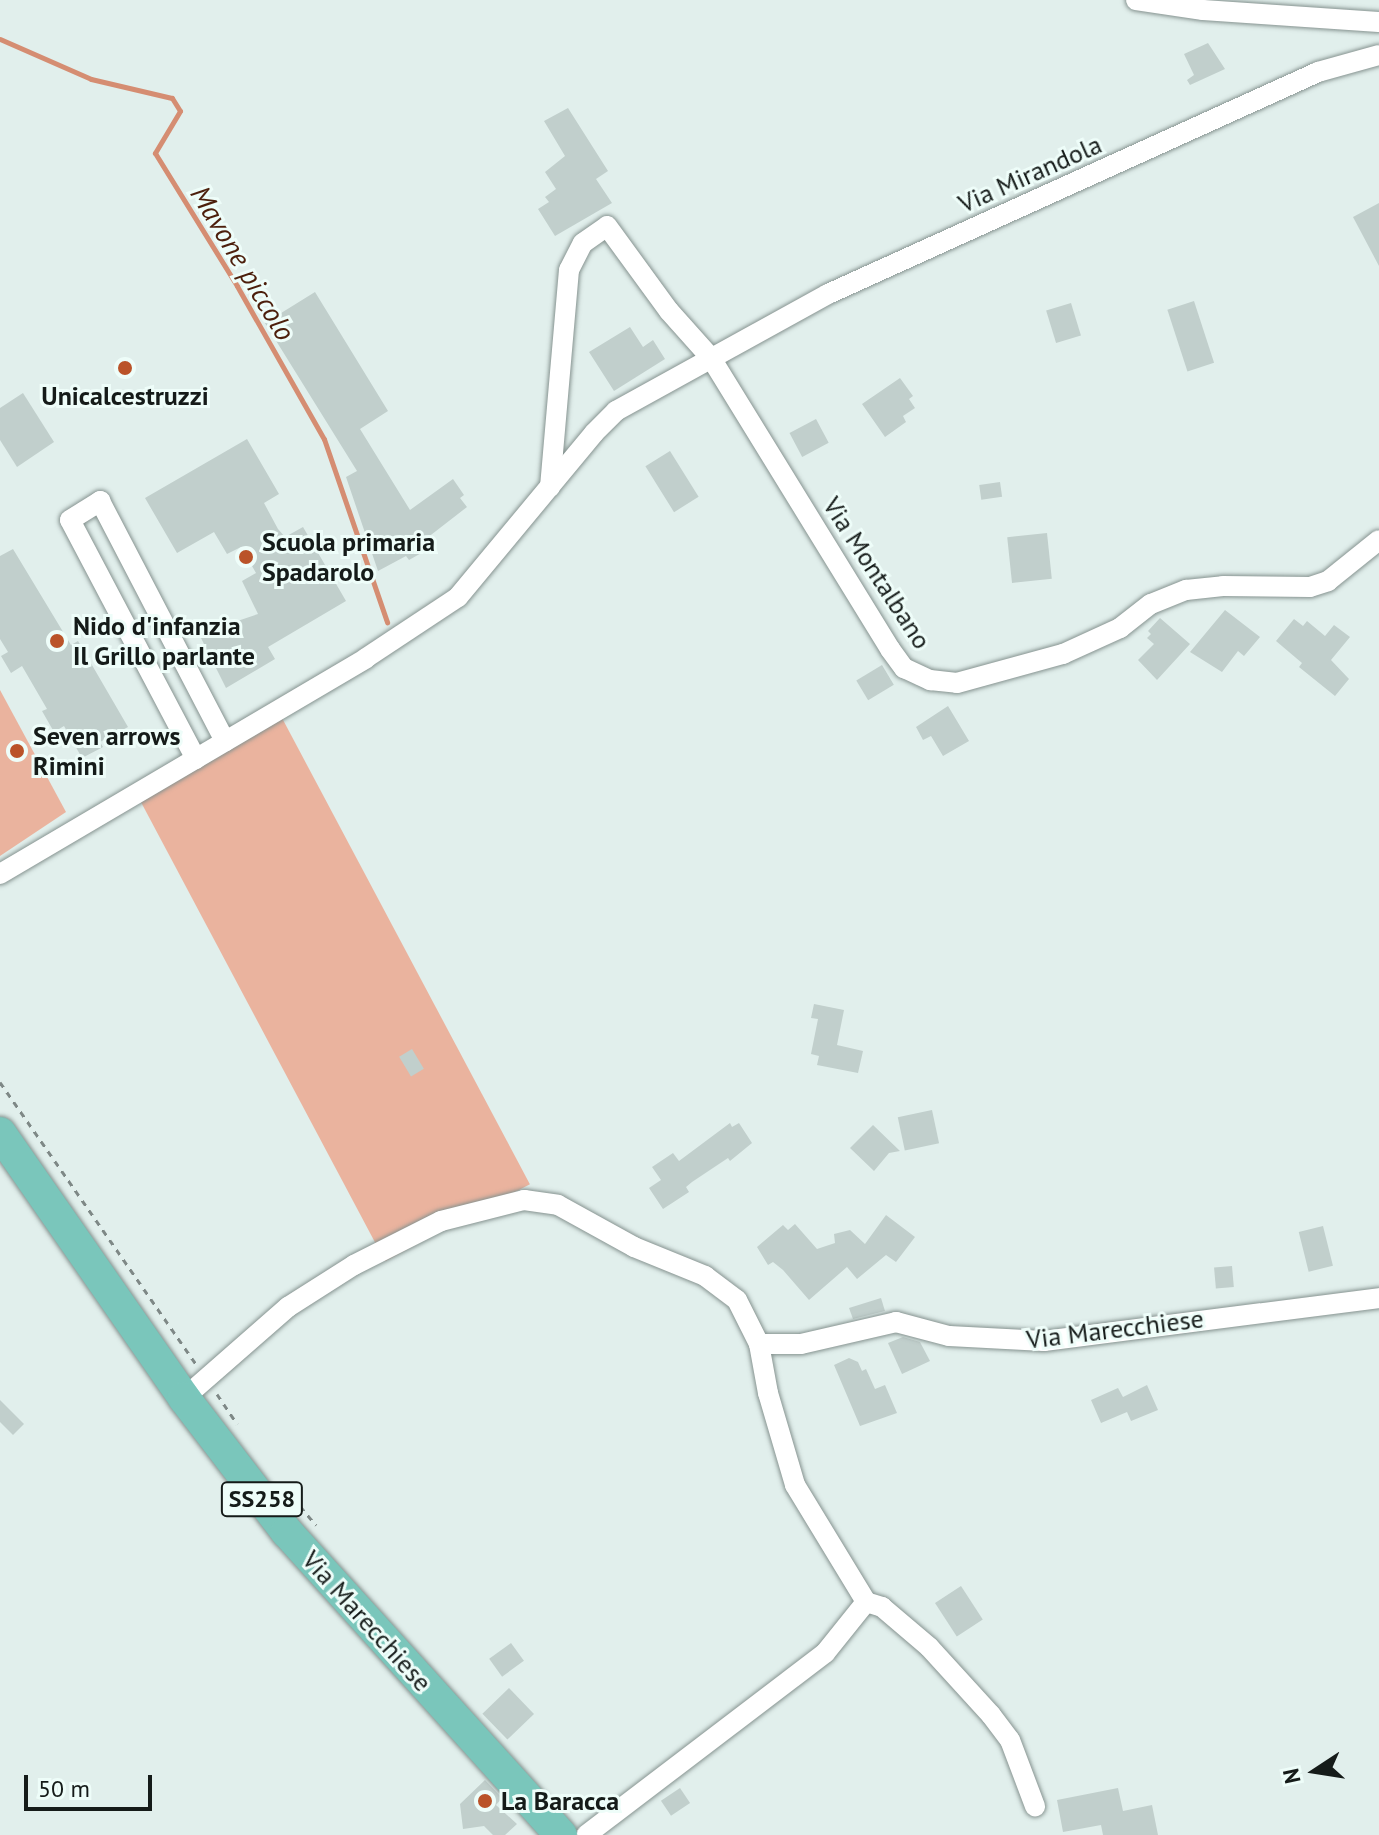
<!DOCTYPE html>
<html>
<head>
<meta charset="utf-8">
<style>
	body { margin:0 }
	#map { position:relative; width:1379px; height:1835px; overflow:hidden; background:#e1efec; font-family:"PT Sans",sans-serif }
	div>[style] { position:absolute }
	.green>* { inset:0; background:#eab39e; transform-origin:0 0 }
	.stream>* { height:5px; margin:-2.5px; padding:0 2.5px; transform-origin:2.5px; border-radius:2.5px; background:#d58d72 }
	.building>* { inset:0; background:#c1cfcc; transform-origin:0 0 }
	.path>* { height:3px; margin-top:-1.5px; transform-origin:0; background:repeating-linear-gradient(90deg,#7e8886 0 6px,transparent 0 12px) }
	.roads { filter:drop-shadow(0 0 2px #869390) drop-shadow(0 0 2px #869390) }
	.minor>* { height:20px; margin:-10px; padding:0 10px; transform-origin:10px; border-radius:10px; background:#fff }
	.primary>* { height:32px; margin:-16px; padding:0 16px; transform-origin:16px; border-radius:16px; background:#7ac6bb }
	.dots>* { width:22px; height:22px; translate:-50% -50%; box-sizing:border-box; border:4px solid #eefdf9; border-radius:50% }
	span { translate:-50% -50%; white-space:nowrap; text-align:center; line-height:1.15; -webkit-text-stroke:6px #eefdf9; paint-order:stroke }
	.shield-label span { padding:2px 6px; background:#eefdf9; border:2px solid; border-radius:6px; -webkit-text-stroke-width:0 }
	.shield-label { font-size:24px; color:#151b19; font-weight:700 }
	.street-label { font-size:26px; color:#151b19 }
	.poi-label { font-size:26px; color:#151b19; font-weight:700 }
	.left { translate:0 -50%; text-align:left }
	.water-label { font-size:28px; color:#4c1f0c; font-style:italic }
	.north { position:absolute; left:1275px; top:1731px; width:80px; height:80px; -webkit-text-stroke:6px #eefdf9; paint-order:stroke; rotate:258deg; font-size:22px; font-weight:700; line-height:32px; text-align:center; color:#151b19 }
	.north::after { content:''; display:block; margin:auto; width:28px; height:36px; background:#151b19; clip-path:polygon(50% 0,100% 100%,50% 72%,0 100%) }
	.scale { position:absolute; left:24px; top:1775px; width:128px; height:36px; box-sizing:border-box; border:4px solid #151b19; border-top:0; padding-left:10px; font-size:24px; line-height:28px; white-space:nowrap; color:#151b19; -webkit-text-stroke:6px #eefdf9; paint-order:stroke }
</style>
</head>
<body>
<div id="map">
	<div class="green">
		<div style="clip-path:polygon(0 690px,66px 812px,0 856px)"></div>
		<div style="left:282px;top:718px;width:528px;height:164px;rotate:62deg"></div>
	</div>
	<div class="stream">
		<div style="left:0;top:39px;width:99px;rotate:23.7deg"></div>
		<div style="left:91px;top:79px;width:83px;rotate:13.2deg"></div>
		<div style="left:172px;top:98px;width:15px;rotate:58deg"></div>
		<div style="left:180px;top:111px;width:49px;rotate:120.8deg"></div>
		<div style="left:155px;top:153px;width:156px;rotate:58.3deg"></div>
		<div style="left:237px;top:286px;width:176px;rotate:60.4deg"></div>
		<div style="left:324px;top:439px;width:194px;rotate:71deg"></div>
	</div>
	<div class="building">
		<div style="clip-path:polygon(1208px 43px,1225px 69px,1190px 85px,1187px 80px,1194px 75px,1184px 54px)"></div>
		<div style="clip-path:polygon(568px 108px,608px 171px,596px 179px,612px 203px,555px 236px,538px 209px,549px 202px,545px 197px,556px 189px,545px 172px,565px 156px,544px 121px)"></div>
		<div style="clip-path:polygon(1379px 203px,1379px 266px,1353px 217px)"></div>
		<div style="clip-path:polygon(315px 292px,388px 411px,360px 429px,410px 510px,453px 479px,464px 495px,460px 498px,467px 507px,427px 538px,432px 547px,409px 560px,406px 556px,378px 571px,346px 477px,357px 471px,265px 323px)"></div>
		<div style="left:1194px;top:301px;width:65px;height:28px;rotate:72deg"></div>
		<div style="left:1071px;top:303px;width:34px;height:26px;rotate:73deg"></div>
		<div style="clip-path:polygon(630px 327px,643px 347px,653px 340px,665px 359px,614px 391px,589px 352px)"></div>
		<div style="clip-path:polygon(900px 378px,913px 396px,909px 399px,915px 408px,903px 416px,906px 422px,885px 437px,862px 404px)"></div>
		<div style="clip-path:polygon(23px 393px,54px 442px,17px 467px,0 440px,0 408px)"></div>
		<div style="left:816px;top:419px;width:27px;height:30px;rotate:62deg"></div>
		<div style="clip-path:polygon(247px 439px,279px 494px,264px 503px,278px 529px,285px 537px,303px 527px,346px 601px,268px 647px,275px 659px,226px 688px,199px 634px,258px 614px,242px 581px,256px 573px,241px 547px,227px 554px,214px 532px,177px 553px,145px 498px)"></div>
		<div style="left:670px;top:451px;width:54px;height:29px;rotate:58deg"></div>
		<div style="left:1000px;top:482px;width:15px;height:21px;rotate:82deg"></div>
		<div style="left:1047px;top:533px;width:46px;height:40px;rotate:84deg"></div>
		<div style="clip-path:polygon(13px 549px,71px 645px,78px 641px,128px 727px,100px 742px,103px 747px,82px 758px,64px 726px,54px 732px,42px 711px,47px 709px,22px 666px,11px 673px,1px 656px,8px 652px,0 639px,0 556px)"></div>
		<div style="clip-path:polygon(1225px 610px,1260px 637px,1244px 656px,1238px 651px,1222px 672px,1190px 652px)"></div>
		<div style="clip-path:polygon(1160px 618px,1190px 644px,1157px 680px,1138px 660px,1154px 644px,1147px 638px,1151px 634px,1148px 631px)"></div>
		<div style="clip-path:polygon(1294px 619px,1303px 626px,1307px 621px,1325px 636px,1334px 625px,1350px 637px,1331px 660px,1349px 679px,1335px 696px,1299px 667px,1302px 663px,1276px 641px)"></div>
		<div style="left:882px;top:665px;width:23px;height:30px;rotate:59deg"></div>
		<div style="clip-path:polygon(948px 706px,969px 741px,943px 756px,931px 736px,923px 740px,916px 727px)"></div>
		<div style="clip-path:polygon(814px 1004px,844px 1010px,837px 1045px,863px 1051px,858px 1073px,817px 1065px,819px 1056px,811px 1054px,818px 1019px,811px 1018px)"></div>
		<div style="left:412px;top:1049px;width:23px;height:15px;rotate:59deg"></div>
		<div style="left:932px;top:1110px;width:34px;height:35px;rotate:78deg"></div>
		<div style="clip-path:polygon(730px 1123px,732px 1127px,739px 1123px,752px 1143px,730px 1161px,728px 1158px,692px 1182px,686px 1187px,689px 1192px,663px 1209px,649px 1188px,661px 1180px,652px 1167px,673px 1153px,679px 1161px)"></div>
		<div style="clip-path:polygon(873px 1125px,900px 1151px,889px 1153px,874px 1171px,850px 1148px)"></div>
		<div style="clip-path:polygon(886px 1215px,915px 1237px,896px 1262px,886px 1255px,857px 1279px,847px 1267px,809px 1300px,783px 1270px,773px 1262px,768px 1265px,757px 1247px,783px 1225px,788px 1230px,795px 1224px,817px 1249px,835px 1243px,834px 1234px,850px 1230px,865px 1244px)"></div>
		<div style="left:1323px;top:1226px;width:41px;height:25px;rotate:76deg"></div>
		<div style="left:1232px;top:1266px;width:21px;height:18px;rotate:85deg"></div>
		<div style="clip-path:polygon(881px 1298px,885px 1311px,853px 1319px,849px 1308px)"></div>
		<div style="clip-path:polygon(903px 1337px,920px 1342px,930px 1361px,902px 1374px,888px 1343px)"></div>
		<div style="clip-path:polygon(849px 1358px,858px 1362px,862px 1371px,866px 1369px,875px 1389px,885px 1385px,897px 1413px,860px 1426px,834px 1365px)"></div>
		<div style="clip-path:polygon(1147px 1385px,1158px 1410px,1131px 1421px,1127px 1412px,1101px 1423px,1091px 1400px,1118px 1388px,1123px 1397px)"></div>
		<div style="clip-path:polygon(0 1400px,24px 1424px,13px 1435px,0 1422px)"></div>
		<div style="left:961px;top:1586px;width:40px;height:31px;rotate:57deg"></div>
		<div style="left:511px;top:1643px;width:22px;height:27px;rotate:54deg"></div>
		<div style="left:509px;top:1688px;width:36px;height:37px;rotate:46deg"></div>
		<div style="clip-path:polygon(485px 1780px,502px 1798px,496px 1805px,517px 1824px,505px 1835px,493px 1835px,484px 1826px,463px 1829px,460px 1804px)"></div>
		<div style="left:680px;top:1788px;width:18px;height:23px;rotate:56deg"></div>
		<div style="clip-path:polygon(1118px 1788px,1123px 1811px,1152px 1805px,1158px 1835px,1103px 1835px,1101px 1825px,1063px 1832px,1057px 1800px)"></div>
	</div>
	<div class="path">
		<div style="left:0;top:1082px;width:345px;rotate:55.2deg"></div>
		<div style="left:217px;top:1394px;width:36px;rotate:56deg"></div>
		<div style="left:300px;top:1506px;width:25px;rotate:50deg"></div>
	</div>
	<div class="roads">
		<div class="minor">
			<div style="left:1136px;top:0;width:68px;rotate:8.5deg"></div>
			<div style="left:1203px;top:10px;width:176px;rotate:3.9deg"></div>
			<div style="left:550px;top:487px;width:218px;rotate:-85deg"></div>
			<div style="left:569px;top:270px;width:30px;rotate:-63deg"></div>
			<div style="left:583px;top:243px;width:29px;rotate:-35deg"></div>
			<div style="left:607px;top:226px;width:105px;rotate:53.9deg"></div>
			<div style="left:669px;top:311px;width:63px;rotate:48.2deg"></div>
			<div style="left:711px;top:358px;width:342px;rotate:58.4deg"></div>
			<div style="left:890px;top:649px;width:24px;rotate:54deg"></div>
			<div style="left:904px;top:668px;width:29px;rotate:25deg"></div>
			<div style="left:930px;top:680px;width:27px;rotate:6deg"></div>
			<div style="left:957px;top:683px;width:110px;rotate:-15.3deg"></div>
			<div style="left:1063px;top:654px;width:63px;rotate:-24.5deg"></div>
			<div style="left:1120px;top:628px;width:39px;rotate:-38deg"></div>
			<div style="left:1151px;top:604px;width:38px;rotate:-22deg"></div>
			<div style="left:1186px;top:590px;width:37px;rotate:-6deg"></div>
			<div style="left:1223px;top:586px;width:87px;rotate:0.7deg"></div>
			<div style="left:1310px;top:587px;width:19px;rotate:-18deg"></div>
			<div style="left:1328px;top:581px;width:65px;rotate:-38.8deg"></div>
			<div style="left:196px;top:759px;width:270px;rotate:-117.8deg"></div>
			<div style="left:70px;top:520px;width:36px;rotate:-32deg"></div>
			<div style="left:100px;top:501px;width:271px;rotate:62.5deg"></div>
			<div style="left:0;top:874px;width:425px;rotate:-30.5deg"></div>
			<div style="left:366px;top:658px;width:110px;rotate:-33.5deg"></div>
			<div style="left:458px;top:597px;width:213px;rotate:-50.3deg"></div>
			<div style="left:594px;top:433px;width:31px;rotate:-45deg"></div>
			<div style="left:616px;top:411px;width:242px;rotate:-28.9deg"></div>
			<div style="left:828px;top:294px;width:538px;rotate:-24.37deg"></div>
			<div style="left:1318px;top:72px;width:63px;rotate:-15.6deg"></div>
			<div style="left:759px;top:1344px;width:42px"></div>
			<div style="left:801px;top:1344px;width:98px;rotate:-13deg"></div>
			<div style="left:896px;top:1322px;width:55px;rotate:14.8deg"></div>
			<div style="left:949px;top:1336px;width:95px;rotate:3deg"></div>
			<div style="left:1044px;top:1341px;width:338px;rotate:-7.3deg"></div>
			<div style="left:184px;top:1398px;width:138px;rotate:-41.2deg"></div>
			<div style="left:288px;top:1307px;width:78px;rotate:-32.5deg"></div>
			<div style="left:354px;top:1265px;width:97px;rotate:-26.8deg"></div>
			<div style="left:441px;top:1221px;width:86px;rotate:-14.2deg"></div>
			<div style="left:524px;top:1200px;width:34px;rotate:8deg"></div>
			<div style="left:558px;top:1205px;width:87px;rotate:28.9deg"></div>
			<div style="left:634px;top:1247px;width:77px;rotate:22.2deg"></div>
			<div style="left:705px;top:1276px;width:40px;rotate:37deg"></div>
			<div style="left:737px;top:1300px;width:49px;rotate:63.4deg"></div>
			<div style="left:759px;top:1344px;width:50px;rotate:79.6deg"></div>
			<div style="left:768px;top:1393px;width:96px;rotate:73.6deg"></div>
			<div style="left:795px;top:1485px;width:137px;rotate:58.7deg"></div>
			<div style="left:866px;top:1602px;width:65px;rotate:128.8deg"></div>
			<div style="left:825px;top:1653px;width:300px;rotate:142.7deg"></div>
			<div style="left:866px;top:1602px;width:17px;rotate:17deg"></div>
			<div style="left:882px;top:1607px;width:62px;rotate:40.4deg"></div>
			<div style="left:929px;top:1647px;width:92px;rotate:47.6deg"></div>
			<div style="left:991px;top:1715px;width:31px;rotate:53deg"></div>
			<div style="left:1010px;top:1740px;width:71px;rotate:69.3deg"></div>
		</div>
		<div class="primary">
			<div style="left:0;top:1133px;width:323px;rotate:55.2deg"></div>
			<div style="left:184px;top:1398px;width:169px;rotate:52.5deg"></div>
			<div style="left:287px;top:1532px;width:409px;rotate:47.9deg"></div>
		</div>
	</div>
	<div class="dots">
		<div style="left:125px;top:368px;background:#ba5329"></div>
		<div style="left:246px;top:557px;background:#ba5329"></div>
		<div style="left:57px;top:641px;background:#ba5329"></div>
		<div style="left:17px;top:751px;background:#ba5329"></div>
		<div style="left:485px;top:1801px;background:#ba5329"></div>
	</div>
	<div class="shield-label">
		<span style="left:262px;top:1499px">SS258</span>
	</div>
	<div class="street-label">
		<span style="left:1030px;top:174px;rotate:-24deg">Via Mirandola</span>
		<span style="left:877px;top:573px;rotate:57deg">Via Montalbano</span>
		<span style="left:1115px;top:1329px;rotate:-7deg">Via Marecchiese</span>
		<span style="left:367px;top:1621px;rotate:48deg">Via Marecchiese</span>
	</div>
	<div class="poi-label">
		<span style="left:125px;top:396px">Unicalcestruzzi</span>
		<span class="left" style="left:262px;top:557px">Scuola primaria<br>Spadarolo</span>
		<span class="left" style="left:73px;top:641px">Nido d'infanzia<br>Il Grillo parlante</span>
		<span class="left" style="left:33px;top:751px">Seven arrows<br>Rimini</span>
		<span class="left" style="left:501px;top:1801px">La Baracca</span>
	</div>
	<div class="water-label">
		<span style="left:243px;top:263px;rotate:59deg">Mavone piccolo</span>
	</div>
	<div class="north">N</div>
	<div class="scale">50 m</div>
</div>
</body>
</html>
